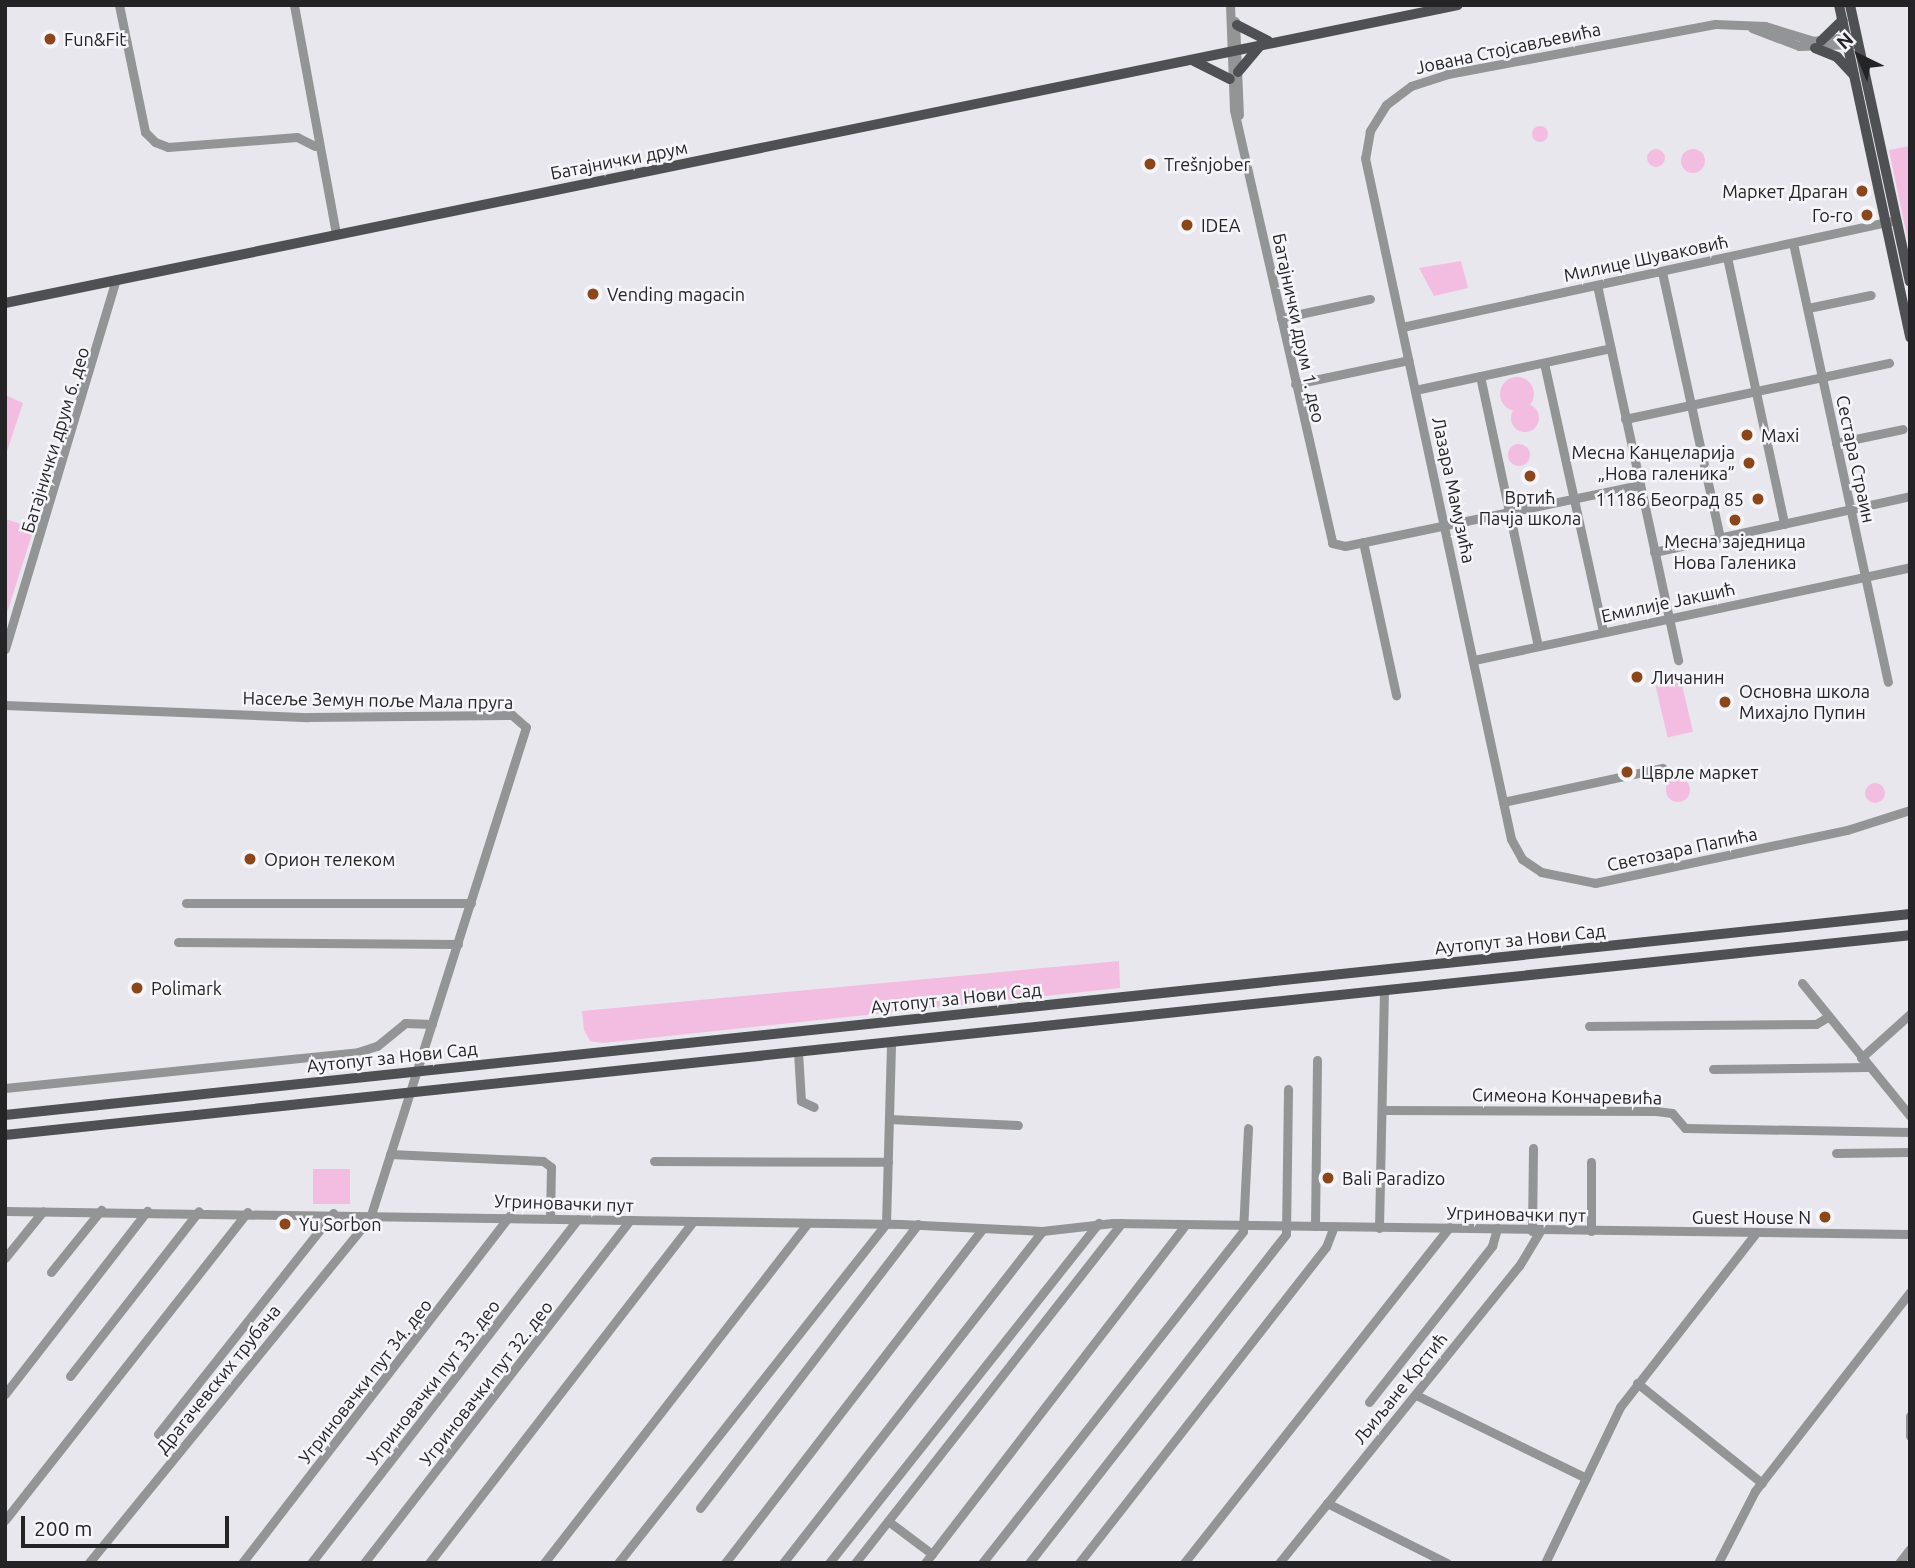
<!DOCTYPE html>
<html>
<head>
<meta charset="utf-8">
<style>
	body { margin:0 }
	#map { position:relative; width:1915px; height:1568px; overflow:hidden; background:#e8e7ed; font-family:Ubuntu,sans-serif }
	div>[style] { position:absolute }
	.green>* { inset:0; background:#f3bce1; transform-origin:0 0 }
	.round { border-radius:50% }
	.minor>* { height:9px; margin:-4.5px; padding:0 4.5px; transform-origin:4.5px; border-radius:4.5px; background:#939496 }
	.major>* { height:10px; margin:-5px; padding:0 5px; transform-origin:5px; border-radius:5px; background:#4e5054 }
	.dots>* { width:19px; height:19px; translate:-50% -50%; box-sizing:border-box; border:4px solid #f5f5fa; border-radius:50% }
	span { translate:-50% -50%; white-space:nowrap; text-align:center; line-height:1.15; -webkit-text-stroke:5px #f5f5fa; paint-order:stroke }
	.poi-label { font-size:18px; color:#242426 }
	.left { translate:0 -50%; text-align:left }
	.right { translate:-100% -50%; text-align:right }
	.street-label { font-size:18px; color:#242426 }
	.frame { position:absolute; inset:0; border:7px solid #242426; pointer-events:none }
	.north { position:absolute; left:1824px; top:21px; width:70px; height:70px; -webkit-text-stroke:5px #f5f5fa; paint-order:stroke; rotate:317deg; font-size:19px; font-weight:700; line-height:28px; text-align:center; color:#242426 }
	.north::after { content:''; display:block; margin:auto; width:24px; height:32px; background:#242426; clip-path:polygon(50% 0,100% 100%,50% 72%,0 100%) }
	.scale { position:absolute; left:21px; top:1516px; width:208px; height:32px; box-sizing:border-box; border:4px solid #242426; border-top:0; padding-left:9px; font-size:21px; line-height:24px; white-space:nowrap; color:#242426; -webkit-text-stroke:5px #f5f5fa; paint-order:stroke }
</style>
</head>
<body>
<div id="map">
	<div class="green">
		<div class="round" style="left:1532px;top:126px;width:16px;height:16px"></div>
		<div style="clip-path:polygon(1910px 146px,1910px 251px,1889px 150px)"></div>
		<div class="round" style="left:1681px;top:149px;width:24px;height:24px"></div>
		<div class="round" style="left:1647px;top:149px;width:18px;height:18px"></div>
		<div style="clip-path:polygon(1461px 261px,1468px 288px,1434px 296px,1419px 268px)"></div>
		<div class="round" style="left:1500px;top:377px;width:34px;height:34px"></div>
		<div style="clip-path:polygon(5px 395px,23px 403px,5px 457px)"></div>
		<div class="round" style="left:1511px;top:404px;width:28px;height:28px"></div>
		<div class="round" style="left:1508px;top:444px;width:22px;height:22px"></div>
		<div style="clip-path:polygon(5px 519px,34px 528px,5px 619px)"></div>
		<div style="left:1681px;top:680px;width:53px;height:26px;rotate:77deg"></div>
		<div class="round" style="left:1666px;top:778px;width:24px;height:24px"></div>
		<div class="round" style="left:1865px;top:783px;width:20px;height:20px"></div>
		<div style="clip-path:polygon(1119px 961px,1120px 988px,603px 1043px,590px 1041px,584px 1030px,582px 1011px)"></div>
		<div style="left:313px;top:1169px;width:37px;height:35px"></div>
	</div>
	<div class="minor">
		<div style="left:119px;top:5px;width:130px;rotate:78.4deg"></div>
		<div style="left:145px;top:132px;width:14px;rotate:45deg"></div>
		<div style="left:155px;top:142px;width:14px;rotate:21deg"></div>
		<div style="left:168px;top:147px;width:129px;rotate:-4.4deg"></div>
		<div style="left:297px;top:137px;width:20px;rotate:27deg"></div>
		<div style="left:294px;top:5px;width:232px;rotate:79.6deg"></div>
		<div style="left:1230px;top:5px;width:105px;rotate:87.8deg"></div>
		<div style="left:1234px;top:110px;width:444px;rotate:77.2deg"></div>
		<div style="left:1332px;top:543px;width:13px;rotate:13deg"></div>
		<div style="left:1345px;top:546px;width:300px;rotate:-11.7deg"></div>
		<div style="left:1235px;top:21px;width:94px;rotate:87.6deg"></div>
		<div style="left:1752px;top:28px;width:50px;rotate:21deg"></div>
		<div style="left:1799px;top:46px;width:54px;rotate:-2.1deg"></div>
		<div style="left:1850px;top:37px;width:36px;rotate:174deg"></div>
		<div style="left:1814px;top:41px;width:51px;rotate:-163deg"></div>
		<div style="left:1765px;top:26px;width:50px;rotate:-177.7deg"></div>
		<div style="left:1715px;top:24px;width:272px;rotate:169.4deg"></div>
		<div style="left:1448px;top:74px;width:39px;rotate:162deg"></div>
		<div style="left:1411px;top:86px;width:31px;rotate:143deg"></div>
		<div style="left:1386px;top:105px;width:31px;rotate:122deg"></div>
		<div style="left:1370px;top:131px;width:27px;rotate:100deg"></div>
		<div style="left:1365px;top:158px;width:696px;rotate:77.9deg"></div>
		<div style="left:1511px;top:839px;width:23px;rotate:61deg"></div>
		<div style="left:1522px;top:859px;width:23px;rotate:34deg"></div>
		<div style="left:1541px;top:872px;width:55px;rotate:11.5deg"></div>
		<div style="left:1595px;top:883px;width:258px;rotate:-11.9deg"></div>
		<div style="left:1847px;top:830px;width:66px;rotate:-17.6deg"></div>
		<div style="left:1793px;top:243px;width:449px;rotate:77.8deg"></div>
		<div style="left:1727px;top:257px;width:273px;rotate:77.9deg"></div>
		<div style="left:1662px;top:272px;width:272px;rotate:77.7deg"></div>
		<div style="left:1597px;top:285px;width:384px;rotate:77.8deg"></div>
		<div style="left:1808px;top:308px;width:64px;rotate:-11.7deg"></div>
		<div style="left:1281px;top:318px;width:91px;rotate:-12.1deg"></div>
		<div style="left:1402px;top:327px;width:505px;rotate:-12.22deg"></div>
		<div style="left:1544px;top:363px;width:275px;rotate:77.6deg"></div>
		<div style="left:1480px;top:376px;width:276px;rotate:77.9deg"></div>
		<div style="left:1295px;top:384px;width:116px;rotate:-11.9deg"></div>
		<div style="left:1415px;top:390px;width:200px;rotate:-12.1deg"></div>
		<div style="left:1625px;top:419px;width:270px;rotate:-12deg"></div>
		<div style="left:1836px;top:443px;width:68px;rotate:-11.8deg"></div>
		<div style="left:1363px;top:542px;width:157px;rotate:77.8deg"></div>
		<div style="left:1654px;top:552px;width:262px;rotate:-12.3deg"></div>
		<div style="left:5px;top:649px;width:386px;rotate:-73.3deg"></div>
		<div style="left:1474px;top:660px;width:446px;rotate:-12deg"></div>
		<div style="left:5px;top:705px;width:303px;rotate:2.3deg"></div>
		<div style="left:308px;top:717px;width:204px;rotate:-0.6deg"></div>
		<div style="left:512px;top:715px;width:18px;rotate:41deg"></div>
		<div style="left:526px;top:727px;width:515px;rotate:107.63deg"></div>
		<div style="left:370px;top:1218px;width:445px;rotate:129.2deg"></div>
		<div style="left:1503px;top:802px;width:163px;rotate:-12.1deg"></div>
		<div style="left:186px;top:903px;width:285px"></div>
		<div style="left:178px;top:942px;width:280px;rotate:0.4deg"></div>
		<div style="left:1802px;top:983px;width:171px;rotate:50.9deg"></div>
		<div style="left:1589px;top:1026px;width:227px;rotate:-0.5deg"></div>
		<div style="left:1816px;top:1024px;width:12px;rotate:-31deg"></div>
		<div style="left:798px;top:1052px;width:49px;rotate:86.5deg"></div>
		<div style="left:801px;top:1101px;width:14px;rotate:25deg"></div>
		<div style="left:1861px;top:1058px;width:66px;rotate:-41.9deg"></div>
		<div style="left:1713px;top:1069px;width:155px;rotate:-0.7deg"></div>
		<div style="left:5px;top:1088px;width:355px;rotate:-5.8deg"></div>
		<div style="left:358px;top:1052px;width:20px;rotate:-18deg"></div>
		<div style="left:377px;top:1046px;width:36px;rotate:-39deg"></div>
		<div style="left:405px;top:1023px;width:27px;rotate:2deg"></div>
		<div style="left:1383px;top:1110px;width:273px;rotate:0.2deg"></div>
		<div style="left:1656px;top:1111px;width:16px;rotate:7deg"></div>
		<div style="left:1672px;top:1113px;width:20px;rotate:49deg"></div>
		<div style="left:1685px;top:1128px;width:225px;rotate:1deg"></div>
		<div style="left:889px;top:1119px;width:129px;rotate:2.7deg"></div>
		<div style="left:1836px;top:1153px;width:74px;rotate:-0.8deg"></div>
		<div style="left:390px;top:1154px;width:153px;rotate:2.6deg"></div>
		<div style="left:543px;top:1161px;width:10px;rotate:37deg"></div>
		<div style="left:551px;top:1167px;width:50px;rotate:91.1deg"></div>
		<div style="left:654px;top:1161px;width:234px;rotate:0.2deg"></div>
		<div style="left:1591px;top:1162px;width:69px;rotate:90deg"></div>
		<div style="left:5px;top:1211px;width:896px;rotate:0.83deg"></div>
		<div style="left:901px;top:1224px;width:141px;rotate:2.8deg"></div>
		<div style="left:1042px;top:1231px;width:71px;rotate:-6.4deg"></div>
		<div style="left:1113px;top:1223px;width:797px;rotate:0.79deg"></div>
		<div style="left:886px;top:1224px;width:181px;rotate:-88.4deg"></div>
		<div style="left:1315px;top:1226px;width:166px;rotate:-89.3deg"></div>
		<div style="left:1379px;top:1228px;width:236px;rotate:-88.8deg"></div>
		<div style="left:1532px;top:1231px;width:83px;rotate:-89.3deg"></div>
		<div style="left:5px;top:1258px;width:60px;rotate:-51deg"></div>
		<div style="left:51px;top:1272px;width:80px;rotate:-51.1deg"></div>
		<div style="left:70px;top:1376px;width:209px;rotate:-52deg"></div>
		<div style="left:1637px;top:1383px;width:160px;rotate:38.7deg"></div>
		<div style="left:5px;top:1394px;width:232px;rotate:-52.2deg"></div>
		<div style="left:1416px;top:1395px;width:189px;rotate:26deg"></div>
		<div style="left:1369px;top:1402px;width:199px;rotate:-51.7deg"></div>
		<div style="left:1492px;top:1246px;width:19px;rotate:-74deg"></div>
		<div style="left:1910px;top:1416px;width:20px;rotate:90deg"></div>
		<div style="left:158px;top:1434px;width:282px;rotate:-51.6deg"></div>
		<div style="left:1327px;top:1503px;width:134px;rotate:26.6deg"></div>
		<div style="left:700px;top:1508px;width:358px;rotate:-52.5deg"></div>
		<div style="left:5px;top:1520px;width:392px;rotate:-51.8deg"></div>
		<div style="left:888px;top:1521px;width:55px;rotate:36.9deg"></div>
		<div style="left:242px;top:1563px;width:438px;rotate:-52.4deg"></div>
		<div style="left:311px;top:1563px;width:435px;rotate:-52.2deg"></div>
		<div style="left:364px;top:1563px;width:434px;rotate:-52.2deg"></div>
		<div style="left:429px;top:1563px;width:431px;rotate:-52.3deg"></div>
		<div style="left:544px;top:1563px;width:429px;rotate:-52.2deg"></div>
		<div style="left:618px;top:1563px;width:432px;rotate:-51.7deg"></div>
		<div style="left:725px;top:1563px;width:421px;rotate:-52.4deg"></div>
		<div style="left:783px;top:1563px;width:421px;rotate:-52deg"></div>
		<div style="left:829px;top:1563px;width:434px;rotate:-51.6deg"></div>
		<div style="left:855px;top:1563px;width:432px;rotate:-51.9deg"></div>
		<div style="left:925px;top:1563px;width:424px;rotate:-52.4deg"></div>
		<div style="left:982px;top:1563px;width:422px;rotate:-51.8deg"></div>
		<div style="left:1243px;top:1231px;width:103px;rotate:-87.2deg"></div>
		<div style="left:1029px;top:1563px;width:417px;rotate:-52deg"></div>
		<div style="left:1286px;top:1234px;width:145px;rotate:-89.2deg"></div>
		<div style="left:1079px;top:1563px;width:401px;rotate:-52deg"></div>
		<div style="left:1326px;top:1247px;width:22px;rotate:-69deg"></div>
		<div style="left:1184px;top:1563px;width:428px;rotate:-51.7deg"></div>
		<div style="left:1279px;top:1563px;width:382px;rotate:-51.1deg"></div>
		<div style="left:1519px;top:1266px;width:41px;rotate:-59deg"></div>
		<div style="left:1545px;top:1563px;width:173px;rotate:-64.3deg"></div>
		<div style="left:1620px;top:1407px;width:221px;rotate:-52deg"></div>
		<div style="left:1718px;top:1563px;width:81px;rotate:-62.8deg"></div>
		<div style="left:1755px;top:1491px;width:252px;rotate:-52.1deg"></div>
		<div style="left:1899px;top:1563px;width:18px;rotate:-52deg"></div>
	</div>
	<div class="major">
		<div style="left:1839px;top:5px;width:340px;rotate:77.9deg"></div>
		<div style="left:1850px;top:5px;width:283px;rotate:77.8deg"></div>
		<div style="left:1237px;top:25px;width:35px;rotate:27deg"></div>
		<div style="left:1821px;top:41px;width:30px;rotate:-44deg"></div>
		<div style="left:1815px;top:48px;width:24px;rotate:22deg"></div>
		<div style="left:1837px;top:57px;width:25px;rotate:47deg"></div>
		<div style="left:1194px;top:61px;width:40px;rotate:26.6deg"></div>
		<div style="left:1238px;top:72px;width:33px;rotate:-50deg"></div>
		<div style="left:5px;top:303px;width:1483px;rotate:-11.59deg"></div>
		<div style="left:5px;top:1115px;width:1916px;rotate:-6.02deg"></div>
		<div style="left:5px;top:1135px;width:1915px;rotate:-5.99deg"></div>
	</div>
	<div class="dots">
		<div style="left:50px;top:39px;background:#8b471a"></div>
		<div style="left:1150px;top:164px;background:#8b471a"></div>
		<div style="left:1862px;top:191px;background:#8b471a"></div>
		<div style="left:1867px;top:215px;background:#8b471a"></div>
		<div style="left:1187px;top:225px;background:#8b471a"></div>
		<div style="left:593px;top:294px;background:#8b471a"></div>
		<div style="left:1747px;top:435px;background:#8b471a"></div>
		<div style="left:1749px;top:463px;background:#8b471a"></div>
		<div style="left:1530px;top:476px;background:#8b471a"></div>
		<div style="left:1758px;top:499px;background:#8b471a"></div>
		<div style="left:1735px;top:520px;background:#8b471a"></div>
		<div style="left:1637px;top:677px;background:#8b471a"></div>
		<div style="left:1725px;top:702px;background:#8b471a"></div>
		<div style="left:1627px;top:772px;background:#8b471a"></div>
		<div style="left:250px;top:859px;background:#8b471a"></div>
		<div style="left:137px;top:988px;background:#8b471a"></div>
		<div style="left:1328px;top:1178px;background:#8b471a"></div>
		<div style="left:1825px;top:1217px;background:#8b471a"></div>
		<div style="left:285px;top:1224px;background:#8b471a"></div>
	</div>
	<div class="poi-label">
		<span class="left" style="left:64px;top:39px">Fun&amp;Fit</span>
		<span class="left" style="left:1164px;top:164px">Trešnjober</span>
		<span class="right" style="left:1848px;top:191px">Маркет Драган</span>
		<span class="right" style="left:1853px;top:215px">Го-го</span>
		<span class="left" style="left:1201px;top:225px">IDEA</span>
		<span class="left" style="left:607px;top:294px">Vending magacin</span>
		<span class="left" style="left:1761px;top:435px">Maxi</span>
		<span class="right" style="left:1735px;top:463px">Месна Канцеларија<br>„Нова галеника”</span>
		<span style="left:1530px;top:508px">Вртић<br>Пачја школа</span>
		<span class="right" style="left:1744px;top:499px">11186 Београд 85</span>
		<span style="left:1735px;top:552px">Месна заједница<br>Нова Галеника</span>
		<span class="left" style="left:1651px;top:677px">Личанин</span>
		<span class="left" style="left:1739px;top:702px">Основна школа<br>Михајло Пупин</span>
		<span class="left" style="left:1641px;top:772px">Цврле маркет</span>
		<span class="left" style="left:264px;top:859px">Орион телеком</span>
		<span class="left" style="left:151px;top:988px">Polimark</span>
		<span class="left" style="left:1342px;top:1178px">Bali Paradizo</span>
		<span class="right" style="left:1811px;top:1217px">Guest House N</span>
		<span class="left" style="left:299px;top:1224px">Yu Sorbon</span>
	</div>
	<div class="street-label">
		<span style="left:1508px;top:48px;rotate:-12deg">Јована Стојсављевића</span>
		<span style="left:619px;top:160px;rotate:-11deg">Батајнички друм</span>
		<span style="left:1646px;top:258px;rotate:-12deg">Милице Шуваковић</span>
		<span style="left:1299px;top:328px;rotate:78deg">Батајнички друм 1. део</span>
		<span style="left:55px;top:440px;rotate:-73deg">Батајнички друм 6. део</span>
		<span style="left:1856px;top:459px;rotate:78deg">Сестара Страин</span>
		<span style="left:1454px;top:490px;rotate:78deg">Лазара Мамузића</span>
		<span style="left:1668px;top:602px;rotate:-12deg">Емилије Јакшић</span>
		<span style="left:378px;top:700px;rotate:1deg">Насеље Земун поље Мала пруга</span>
		<span style="left:1682px;top:849px;rotate:-12deg">Светозара Папића</span>
		<span style="left:1520px;top:939px;rotate:-6deg">Аутопут за Нови Сад</span>
		<span style="left:956px;top:998px;rotate:-6deg">Аутопут за Нови Сад</span>
		<span style="left:392px;top:1057px;rotate:-6deg">Аутопут за Нови Сад</span>
		<span style="left:1567px;top:1096px;rotate:1deg">Симеона Кончаревића</span>
		<span style="left:564px;top:1203px;rotate:2deg">Угриновачки пут</span>
		<span style="left:1516px;top:1214px;rotate:1deg">Угриновачки пут</span>
		<span style="left:218px;top:1379px;rotate:-51deg">Драгачевских трубача</span>
		<span style="left:365px;top:1381px;rotate:-52deg">Угриновачки пут 34. део</span>
		<span style="left:433px;top:1382px;rotate:-52deg">Угриновачки пут 33. део</span>
		<span style="left:486px;top:1383px;rotate:-52deg">Угриновачки пут 32. део</span>
		<span style="left:1400px;top:1388px;rotate:-51deg">Љиљане Крстић</span>
	</div>
	<div class="frame"></div>
	<div class="north">N</div>
	<div class="scale">200 m</div>
</div>
</body>
</html>
